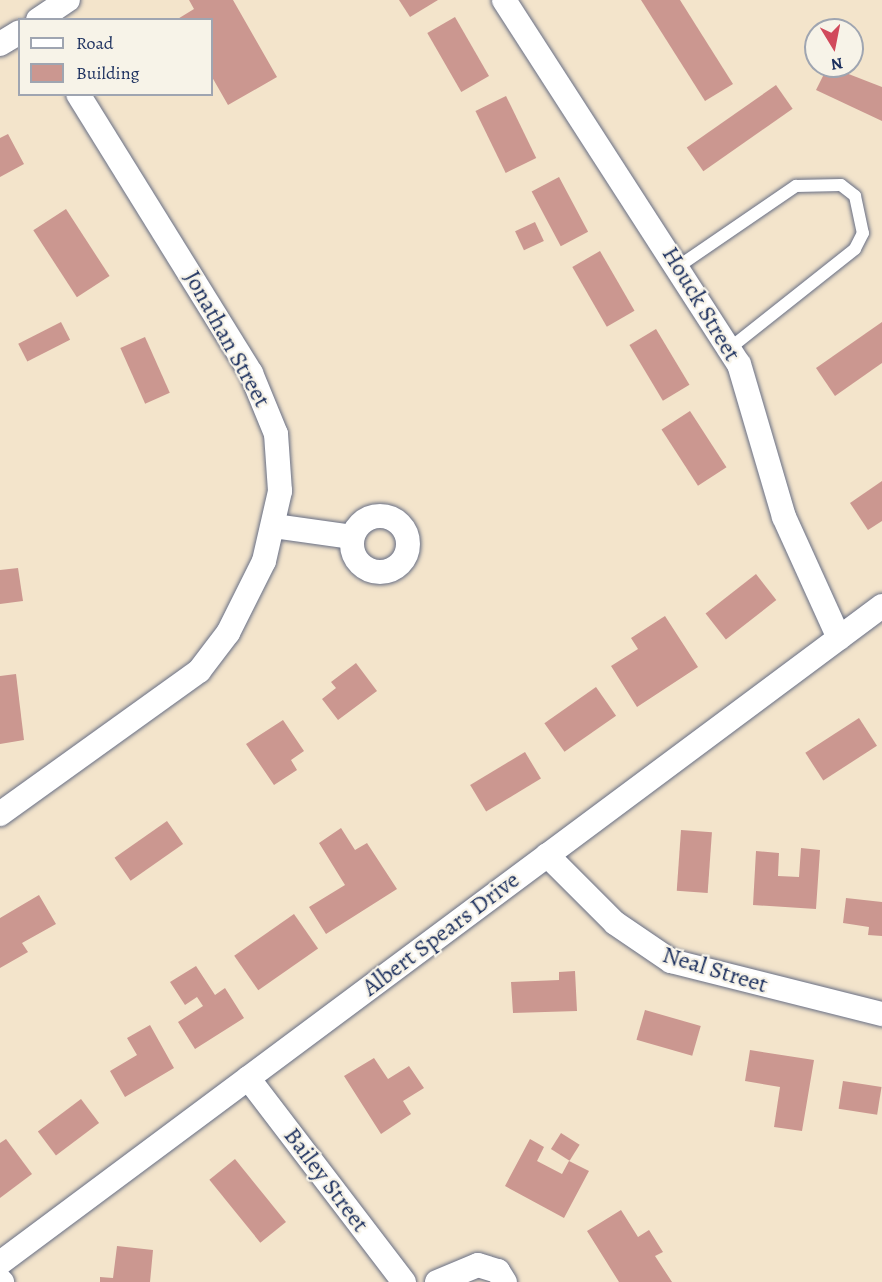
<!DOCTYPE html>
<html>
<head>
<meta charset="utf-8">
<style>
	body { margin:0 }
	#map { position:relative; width:882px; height:1282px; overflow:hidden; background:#f3e4cb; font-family:Alegreya,serif }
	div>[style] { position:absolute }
	.building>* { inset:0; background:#cb9790; transform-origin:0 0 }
	.roads { filter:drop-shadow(0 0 2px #676e84) drop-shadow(0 0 2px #676e84) }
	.service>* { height:12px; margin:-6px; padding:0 6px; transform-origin:6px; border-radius:6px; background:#fff }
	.minor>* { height:24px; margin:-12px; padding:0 12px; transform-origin:12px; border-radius:12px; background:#fff }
	.minor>.ring { margin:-12px; padding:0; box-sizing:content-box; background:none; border:24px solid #fff; border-radius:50% }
	span { translate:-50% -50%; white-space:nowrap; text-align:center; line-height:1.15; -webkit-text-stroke:4.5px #f7f3e8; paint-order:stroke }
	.street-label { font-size:24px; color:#1b2f5e }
	.legend { position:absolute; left:18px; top:18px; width:195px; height:78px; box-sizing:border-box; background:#f7f3e8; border:2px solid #9fa5b1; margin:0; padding:8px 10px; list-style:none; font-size:18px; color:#1b2f5e }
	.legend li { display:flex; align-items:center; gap:12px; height:30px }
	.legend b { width:30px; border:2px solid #9fa5b1 }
	.north { position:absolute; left:804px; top:18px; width:60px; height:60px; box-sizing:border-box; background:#f7f3e8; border:2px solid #9fa5b1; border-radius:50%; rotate:170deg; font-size:16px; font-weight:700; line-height:24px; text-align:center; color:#1b2f5e }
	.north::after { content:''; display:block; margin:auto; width:21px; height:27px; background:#d1495b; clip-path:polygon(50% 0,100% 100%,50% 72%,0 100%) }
</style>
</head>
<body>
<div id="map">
	<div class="building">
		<div style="clip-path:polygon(189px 0,233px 0,277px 77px,228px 105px,212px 77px,212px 20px,176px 20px,194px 9px)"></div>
		<div style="clip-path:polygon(399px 0,438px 0,410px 17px)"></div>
		<div style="clip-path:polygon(641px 0,680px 0,733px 84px,705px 101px)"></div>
		<div style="left:455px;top:17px;width:68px;height:32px;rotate:60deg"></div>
		<div style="clip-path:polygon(828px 66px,882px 87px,882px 121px,816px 90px)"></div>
		<div style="left:776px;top:85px;width:29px;height:109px;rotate:55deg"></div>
		<div style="left:506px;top:96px;width:69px;height:34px;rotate:64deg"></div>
		<div style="clip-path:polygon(8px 134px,24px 164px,0 177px,0 138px)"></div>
		<div style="left:559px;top:177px;width:62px;height:31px;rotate:62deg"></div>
		<div style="left:66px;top:209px;width:80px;height:39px;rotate:57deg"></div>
		<div style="left:535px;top:222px;width:21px;height:22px;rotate:65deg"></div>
		<div style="left:600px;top:251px;width:69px;height:32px;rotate:60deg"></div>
		<div style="left:61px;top:322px;width:20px;height:48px;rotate:63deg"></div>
		<div style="clip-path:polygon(882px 322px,882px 363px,835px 396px,816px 368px)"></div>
		<div style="left:656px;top:329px;width:65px;height:31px;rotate:59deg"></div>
		<div style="left:145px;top:337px;width:61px;height:27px;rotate:66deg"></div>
		<div style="left:690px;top:411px;width:67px;height:34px;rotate:57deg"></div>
		<div style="clip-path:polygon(882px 481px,882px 521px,868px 530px,850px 503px)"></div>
		<div style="clip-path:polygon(18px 568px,23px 601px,0 604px,0 570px)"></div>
		<div style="left:756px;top:574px;width:33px;height:64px;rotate:52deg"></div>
		<div style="clip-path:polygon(665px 616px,698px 667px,637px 707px,611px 666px,638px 649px,631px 638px)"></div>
		<div style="clip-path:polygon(356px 663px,377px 691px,338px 720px,322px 699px,336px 688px,331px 682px)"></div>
		<div style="clip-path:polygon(16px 674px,24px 740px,0 744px,0 676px)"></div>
		<div style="left:596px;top:687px;width:35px;height:63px;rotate:55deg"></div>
		<div style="left:859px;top:718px;width:33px;height:64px;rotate:57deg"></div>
		<div style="clip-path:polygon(283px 720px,304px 751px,291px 760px,297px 770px,274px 785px,246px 744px)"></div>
		<div style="left:525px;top:752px;width:31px;height:64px;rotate:59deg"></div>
		<div style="left:167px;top:821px;width:28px;height:64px;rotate:55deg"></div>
		<div style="clip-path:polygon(341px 828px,355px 850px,367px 843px,397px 889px,326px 934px,309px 907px,345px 885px,319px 843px)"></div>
		<div style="left:681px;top:830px;width:31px;height:61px;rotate:4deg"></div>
		<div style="clip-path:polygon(801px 848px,820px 850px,816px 909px,753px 905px,756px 851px,779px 853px,778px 876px,799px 877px)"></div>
		<div style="clip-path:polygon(39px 895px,56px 924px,22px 943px,28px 952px,0 968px,0 918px)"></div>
		<div style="clip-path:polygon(846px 898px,882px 902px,882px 936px,868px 935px,869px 927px,843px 923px)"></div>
		<div style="left:294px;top:914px;width:42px;height:73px;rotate:55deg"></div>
		<div style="clip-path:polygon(196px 966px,215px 995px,225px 988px,244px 1018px,195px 1049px,178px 1022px,203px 1006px,197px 997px,185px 1005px,170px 982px)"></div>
		<div style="clip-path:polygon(575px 971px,577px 1011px,513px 1013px,511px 982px,559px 980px,559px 972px)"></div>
		<div style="left:645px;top:1010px;width:58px;height:31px;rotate:16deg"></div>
		<div style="clip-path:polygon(150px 1025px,174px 1068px,125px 1097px,110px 1071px,137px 1055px,127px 1038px)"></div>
		<div style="clip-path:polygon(750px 1050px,814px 1060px,802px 1131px,774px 1127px,780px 1087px,745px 1081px)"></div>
		<div style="clip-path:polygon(374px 1058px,388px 1079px,409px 1066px,424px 1088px,403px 1101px,411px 1114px,381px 1134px,344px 1076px)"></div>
		<div style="left:843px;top:1081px;width:39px;height:28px;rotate:9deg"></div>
		<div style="left:81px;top:1099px;width:30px;height:54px;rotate:53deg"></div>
		<div style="left:561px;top:1133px;width:22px;height:19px;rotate:32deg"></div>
		<div style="clip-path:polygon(6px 1139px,32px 1174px,0 1198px,0 1143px)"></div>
		<div style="clip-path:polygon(530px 1139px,544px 1147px,537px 1161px,562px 1174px,569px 1161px,589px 1171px,564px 1218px,505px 1186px)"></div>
		<div style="left:235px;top:1159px;width:81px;height:33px;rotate:51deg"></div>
		<div style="clip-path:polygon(621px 1210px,638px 1237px,649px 1230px,663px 1252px,655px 1256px,672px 1282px,619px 1282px,587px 1231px)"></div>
		<div style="clip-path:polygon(117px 1246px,153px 1250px,150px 1282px,100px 1282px,100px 1277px,113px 1278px)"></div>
	</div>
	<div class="roads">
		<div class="service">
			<div style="left:679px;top:266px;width:142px;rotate:-34.4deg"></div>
			<div style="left:796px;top:186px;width:45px;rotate:-1.3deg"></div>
			<div style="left:841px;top:185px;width:18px;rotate:38deg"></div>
			<div style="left:855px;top:196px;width:38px;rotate:78deg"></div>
			<div style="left:863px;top:233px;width:18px;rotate:117deg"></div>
			<div style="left:855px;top:249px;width:159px;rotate:141.6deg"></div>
		</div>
		<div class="minor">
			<div style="left:504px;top:0;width:433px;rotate:57.2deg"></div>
			<div style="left:739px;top:364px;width:159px;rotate:73.6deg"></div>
			<div style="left:784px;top:517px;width:133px;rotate:65.6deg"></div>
			<div style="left:38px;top:20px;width:36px;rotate:-34deg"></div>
			<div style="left:0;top:44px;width:23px;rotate:-31deg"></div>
			<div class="ring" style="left:352px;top:516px;width:32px;height:32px"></div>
			<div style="left:274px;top:526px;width:79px;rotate:8deg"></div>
			<div style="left:0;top:814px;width:245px;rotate:-35.7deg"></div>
			<div style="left:199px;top:671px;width:48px;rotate:-52.7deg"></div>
			<div style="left:228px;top:633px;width:80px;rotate:-63.4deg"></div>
			<div style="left:264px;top:561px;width:72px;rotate:-77.1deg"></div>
			<div style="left:280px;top:491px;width:57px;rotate:-94deg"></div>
			<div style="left:276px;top:434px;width:66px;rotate:-112.3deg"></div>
			<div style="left:251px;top:373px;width:328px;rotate:-121.8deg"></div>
			<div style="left:547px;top:855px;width:96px;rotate:45deg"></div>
			<div style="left:615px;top:923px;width:68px;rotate:34.2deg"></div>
			<div style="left:671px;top:961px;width:218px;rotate:14.1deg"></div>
			<div style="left:248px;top:1078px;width:257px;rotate:52.6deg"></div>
			<div style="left:0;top:1263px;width:1100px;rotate:-36.68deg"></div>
			<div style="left:0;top:1280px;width:3px;rotate:45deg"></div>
			<div style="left:437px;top:1282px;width:44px;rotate:-22.5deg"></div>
			<div style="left:478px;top:1265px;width:21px;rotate:17deg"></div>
			<div style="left:498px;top:1271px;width:13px;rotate:58deg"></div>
		</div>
	</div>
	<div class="street-label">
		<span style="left:701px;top:304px;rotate:59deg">Houck Street</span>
		<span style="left:227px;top:339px;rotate:61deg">Jonathan Street</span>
		<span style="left:441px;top:934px;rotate:-37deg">Albert Spears Drive</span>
		<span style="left:715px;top:970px;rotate:17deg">Neal Street</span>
		<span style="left:326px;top:1180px;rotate:53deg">Bailey Street</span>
	</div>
	<ul class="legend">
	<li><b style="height:8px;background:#fff"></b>Road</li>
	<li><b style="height:16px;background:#cb9790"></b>Building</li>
	</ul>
	<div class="north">N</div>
</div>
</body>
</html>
